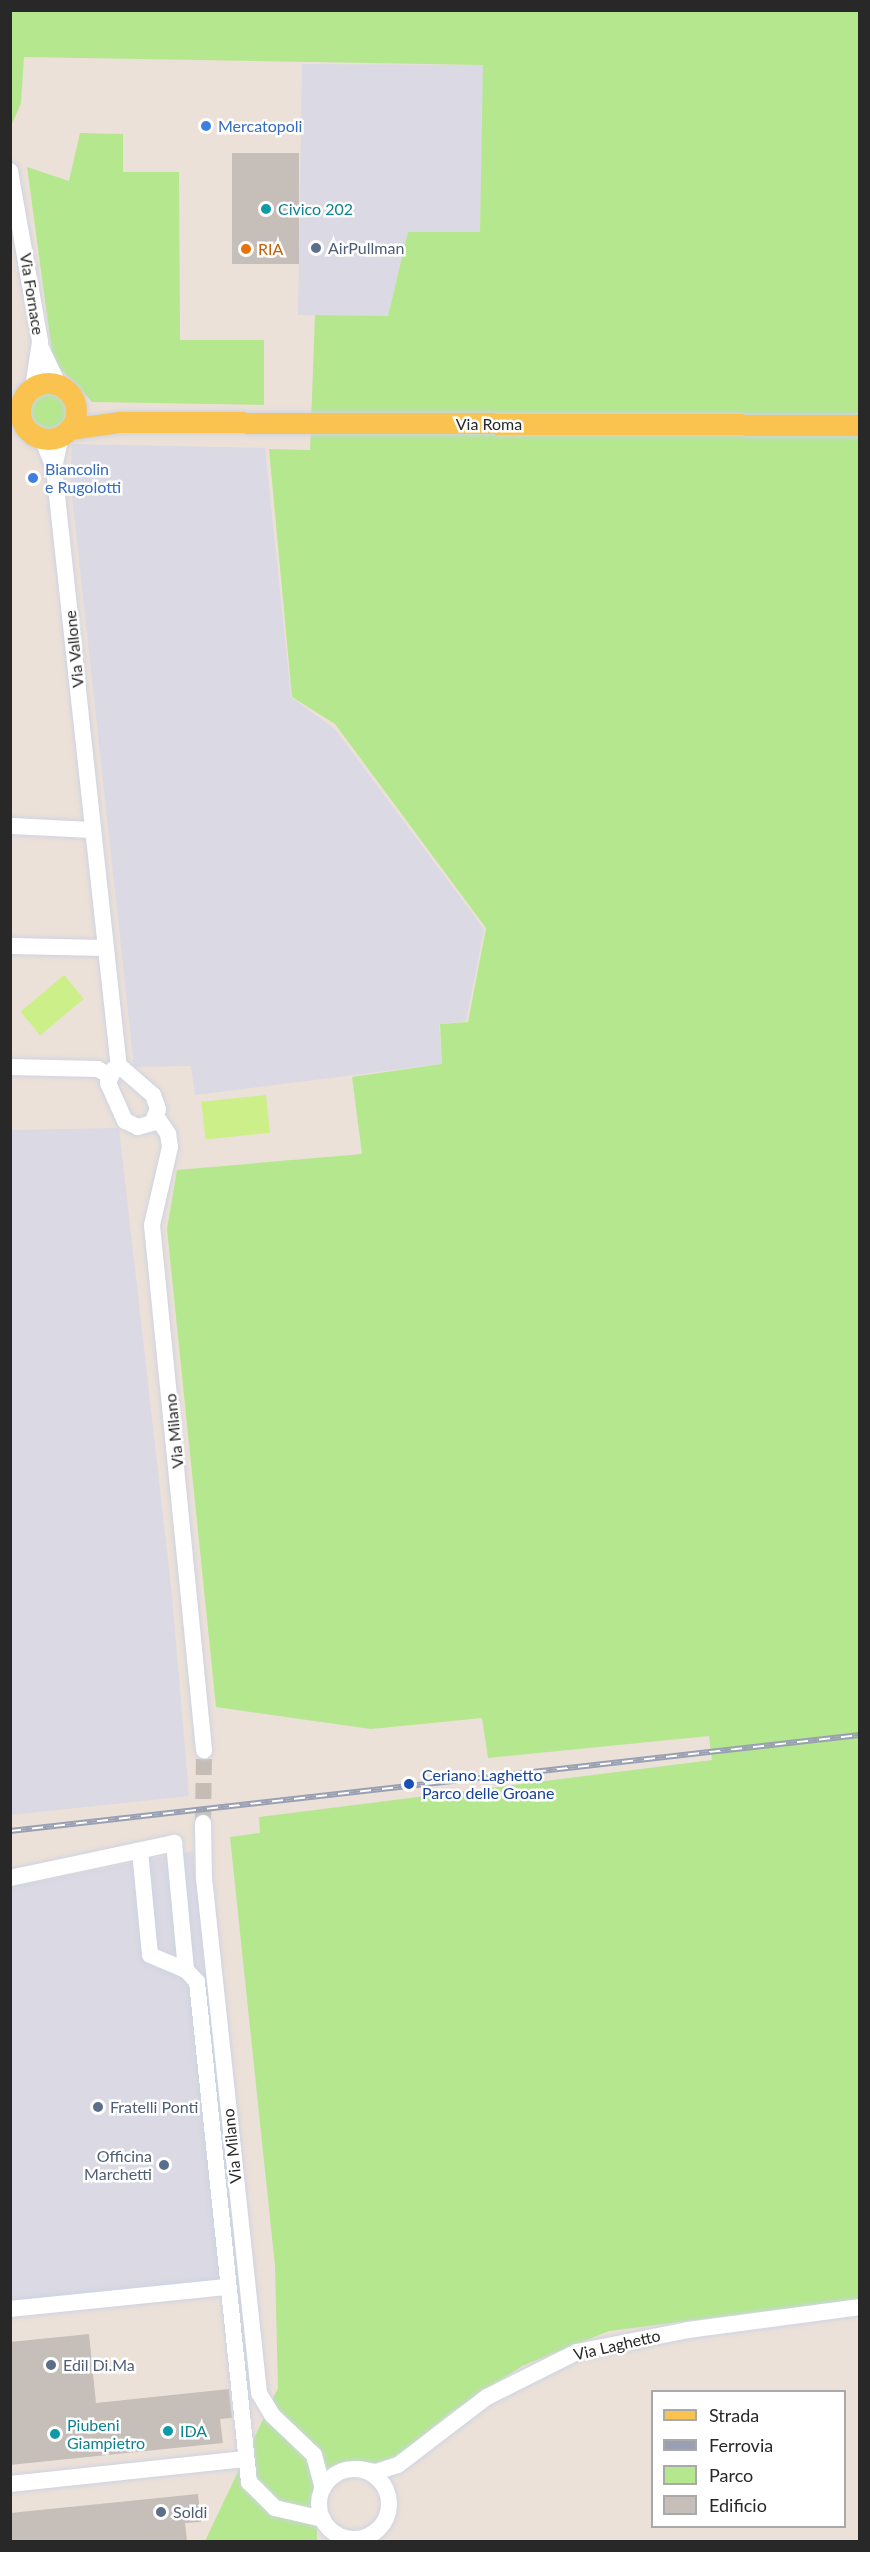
<!DOCTYPE html>
<html>
<head>
<meta charset="utf-8">
<style>
	body { margin:0 }
	#map { position:relative; width:870px; height:2552px; overflow:hidden; background:#ece1d8; font-family:Lato,sans-serif }
	div>[style] { position:absolute }
	.industrial>* { inset:0; background:#dbd9e3 }
	.green>* { inset:0; background:#b5e78f }
	.round { border-radius:50% }
	.pitch>* { inset:0; background:#cdef8a; transform-origin:0 0 }
	.building>* { inset:0; background:#c6beb8; transform-origin:0 0 }
	.minor-tunnel>* { height:16px; margin-top:-8px; transform-origin:0; background:repeating-linear-gradient(90deg,#c5bcb5 0 16px,transparent 0 24px) }
	.roads { filter:drop-shadow(0 0 2px #cdd3e2) drop-shadow(0 0 2px #cdd3e2) }
	.minor>* { height:16px; margin:-8px; padding:0 8px; transform-origin:8px; border-radius:8px; background:#fff }
	.minor>.ring { margin:-8px; padding:0; box-sizing:content-box; background:none; border:16px solid #fff; border-radius:50% }
	.major>* { height:21px; margin:-10.5px; padding:0 10.5px; transform-origin:10.5px; border-radius:10.5px; background:#fac34f }
	.major>.ring { margin:-10.5px; padding:0; box-sizing:content-box; background:none; border:21px solid #fac34f; border-radius:50% }
	.rail>* { height:6px; margin-top:-3px; transform-origin:0; background:repeating-linear-gradient(90deg,#fff 0 11px,#9aa0b4 0 22px); box-sizing:border-box; border-block:2px solid #9aa0b4 }
	.dots>* { width:16px; height:16px; translate:-50% -50%; box-sizing:border-box; border:3px solid #fff; border-radius:50% }
	span { translate:-50% -50%; white-space:nowrap; text-align:center; line-height:1.15; -webkit-text-stroke:5px #fff; paint-order:stroke }
	.shop-label { font-size:16px; color:#366cbe }
	.left { translate:0 -50%; text-align:left }
	.culture-label { font-size:16px; color:#0d838f }
	.service-label { font-size:16px; color:#4e5e75 }
	.right { translate:-100% -50%; text-align:right }
	.food-label { font-size:16px; color:#c56008 }
	.street-label { font-size:16px; color:#282828 }
	.transit-label { font-size:16px; color:#164399 }
	.frame { position:absolute; inset:0; border:12px solid #282828; pointer-events:none }
	.legend { position:absolute; left:651px; top:2390px; width:195px; height:138px; box-sizing:border-box; background:#fff; border:2px solid #a9a9a9; margin:0; padding:8px 10px; list-style:none; font-size:18px; color:#282828 }
	.legend li { display:flex; align-items:center; gap:12px; height:30px }
	.legend b { width:30px; border:2px solid #a9a9a9 }
</style>
</head>
<body>
<div id="map">
	<div class="industrial">
		<div style="clip-path:polygon(302px 64px,484px 65px,480px 232px,408px 233px,388px 316px,298px 315px)"></div>
		<div style="clip-path:polygon(72px 444px,265px 448px,291px 697px,335px 729px,484px 929px,466px 1021px,439px 1024px,442px 1064px,195px 1095px,191px 1066px,134px 1067px,70px 477px)"></div>
		<div style="clip-path:polygon(119px 1128px,172px 1595px,189px 1796px,11px 1815px,11px 1130px)"></div>
		<div style="clip-path:polygon(193px 1851px,235px 2285px,11px 2309px,10px 1887px)"></div>
	</div>
	<div class="green">
		<div style="clip-path:polygon(11px 11px,859px 11px,859px 2299px,609px 2331px,522px 2366px,450px 2413px,392px 2461px,334px 2468px,316px 2491px,317px 2541px,205px 2541px,278px 2388px,275px 2266px,230px 1837px,260px 1833px,259px 1817px,712px 1760px,709px 1736px,488px 1758px,482px 1718px,371px 1729px,216px 1707px,167px 1229px,177px 1170px,362px 1154px,352px 1077px,442px 1064px,440px 1024px,468px 1022px,486px 928px,335px 724px,292px 697px,269px 449px,310px 450px,315px 315px,388px 316px,408px 232px,480px 232px,483px 65px,24px 57px,21px 103px,11px 126px)"></div>
		<div style="clip-path:polygon(80px 133px,123px 134px,123px 172px,179px 172px,180px 340px,264px 340px,264px 405px,92px 402px,58px 366px,52px 352px,27px 167px,69px 181px)"></div>
		<div class="round" style="left:28px;top:391px;width:38px;height:38px"></div>
	</div>
	<div class="pitch">
		<div style="left:64px;top:975px;width:31px;height:57px;rotate:50deg"></div>
		<div style="left:266px;top:1095px;width:38px;height:65px;rotate:84deg"></div>
	</div>
	<div class="building">
		<div style="left:232px;top:153px;width:67px;height:111px"></div>
		<div style="clip-path:polygon(89px 2334px,96px 2403px,229px 2389px,232px 2418px,220px 2419px,223px 2443px,10px 2465px,10px 2342px)"></div>
		<div style="clip-path:polygon(198px 2494px,201px 2522px,185px 2523px,187px 2541px,10px 2541px,10px 2513px)"></div>
	</div>
	<div class="minor-tunnel">
		<div style="left:203px;top:1823px;width:73px;rotate:-89.2deg"></div>
	</div>
	<div class="roads">
		<div class="minor">
			<div style="left:10px;top:171px;width:174px;rotate:80deg"></div>
			<div style="left:40px;top:342px;width:47px;rotate:98.7deg"></div>
			<div style="left:40px;top:346px;width:42px;rotate:64.7deg"></div>
			<div style="left:42px;top:438px;width:32px;rotate:68deg"></div>
			<div style="left:54px;top:468px;width:604px;rotate:83.82deg"></div>
			<div style="left:54px;top:468px;width:33px;rotate:-78deg"></div>
			<div style="left:10px;top:826px;width:83px;rotate:2.8deg"></div>
			<div style="left:10px;top:946px;width:96px;rotate:1.2deg"></div>
			<div style="left:10px;top:1067px;width:88px;rotate:1.3deg"></div>
			<div style="left:98px;top:1069px;width:12px;rotate:31deg"></div>
			<div style="left:114px;top:1069px;width:9px"></div>
			<div style="left:123px;top:1069px;width:40px;rotate:41deg"></div>
			<div style="left:153px;top:1095px;width:15px;rotate:70deg"></div>
			<div style="left:158px;top:1109px;width:15px;rotate:113deg"></div>
			<div style="left:152px;top:1123px;width:15px;rotate:164deg"></div>
			<div style="left:138px;top:1127px;width:14px;rotate:-155deg"></div>
			<div style="left:125px;top:1121px;width:42px;rotate:-114.1deg"></div>
			<div style="left:108px;top:1083px;width:15px;rotate:-67deg"></div>
			<div style="left:156px;top:1116px;width:22px;rotate:56deg"></div>
			<div style="left:168px;top:1134px;width:13px;rotate:81deg"></div>
			<div style="left:170px;top:1147px;width:80px;rotate:103deg"></div>
			<div style="left:152px;top:1225px;width:528px;rotate:84.34deg"></div>
			<div style="left:203px;top:1823px;width:55px;rotate:89deg"></div>
			<div style="left:204px;top:1878px;width:518px;rotate:83.9deg"></div>
			<div style="left:259px;top:2393px;width:26px;rotate:59deg"></div>
			<div style="left:272px;top:2415px;width:58px;rotate:43.6deg"></div>
			<div style="left:314px;top:2455px;width:34px;rotate:75deg"></div>
			<div style="left:140px;top:1851px;width:104px;rotate:84.5deg"></div>
			<div style="left:150px;top:1955px;width:39px;rotate:23deg"></div>
			<div style="left:186px;top:1970px;width:16px;rotate:47deg"></div>
			<div style="left:197px;top:1982px;width:503px;rotate:84.06deg"></div>
			<div style="left:249px;top:2482px;width:37px;rotate:45deg"></div>
			<div style="left:275px;top:2508px;width:49px;rotate:12.9deg"></div>
			<div style="left:10px;top:1878px;width:168px;rotate:-12deg"></div>
			<div style="left:174px;top:1843px;width:128px;rotate:84.6deg"></div>
			<div style="left:10px;top:2309px;width:219px;rotate:-5.8deg"></div>
			<div style="left:360px;top:2469px;width:16px;rotate:11deg"></div>
			<div style="left:376px;top:2472px;width:23px;rotate:-18deg"></div>
			<div style="left:398px;top:2465px;width:112px;rotate:-37.4deg"></div>
			<div style="left:487px;top:2397px;width:101px;rotate:-26.6deg"></div>
			<div style="left:577px;top:2352px;width:113px;rotate:-11.2deg"></div>
			<div style="left:688px;top:2330px;width:174px;rotate:-7.6deg"></div>
			<div class="ring" style="left:319px;top:2469px;width:54px;height:54px"></div>
			<div style="left:10px;top:2484px;width:236px;rotate:-6.1deg"></div>
		</div>
		<div class="major">
			<div class="ring" style="left:20px;top:383px;width:35px;height:35px"></div>
			<div style="left:69px;top:429px;width:50px;rotate:-8deg"></div>
			<div style="left:119px;top:422px;width:741px;rotate:0.23deg"></div>
		</div>
	</div>
	<div class="rail">
		<div style="left:10px;top:1831px;width:855px;rotate:-6.44deg"></div>
	</div>
	<div class="dots">
		<div style="left:206px;top:126px;background:#3f7fe0"></div>
		<div style="left:266px;top:209px;background:#0f9aa8"></div>
		<div style="left:316px;top:248px;background:#5c6f8a"></div>
		<div style="left:246px;top:249px;background:#e8710a"></div>
		<div style="left:33px;top:478px;background:#3f7fe0"></div>
		<div style="left:409px;top:1784px;background:#1a4fb4"></div>
		<div style="left:98px;top:2107px;background:#5c6f8a"></div>
		<div style="left:164px;top:2165px;background:#5c6f8a"></div>
		<div style="left:51px;top:2365px;background:#5c6f8a"></div>
		<div style="left:168px;top:2431px;background:#0f9aa8"></div>
		<div style="left:55px;top:2434px;background:#0f9aa8"></div>
		<div style="left:161px;top:2512px;background:#5c6f8a"></div>
	</div>
	<div class="shop-label">
		<span class="left" style="left:218px;top:126px">Mercatopoli</span>
		<span class="left" style="left:45px;top:478px">Biancolin<br>e Rugolotti</span>
	</div>
	<div class="culture-label">
		<span class="left" style="left:278px;top:209px">Civico 202</span>
		<span class="left" style="left:67px;top:2434px">Piubeni<br>Giampietro</span>
		<span class="left" style="left:180px;top:2431px">IDA</span>
	</div>
	<div class="service-label">
		<span class="left" style="left:328px;top:248px">AirPullman</span>
		<span class="left" style="left:110px;top:2107px">Fratelli Ponti</span>
		<span class="right" style="left:152px;top:2165px">Officina<br>Marchetti</span>
		<span class="left" style="left:63px;top:2365px">Edil Di.Ma</span>
		<span class="left" style="left:173px;top:2512px">Soldi</span>
	</div>
	<div class="food-label">
		<span class="left" style="left:258px;top:249px">RIA</span>
	</div>
	<div class="street-label">
		<span style="left:32px;top:294px;rotate:81deg">Via Fornace</span>
		<span style="left:489px;top:424px">Via Roma</span>
		<span style="left:74px;top:649px;rotate:-96deg">Via Vallone</span>
		<span style="left:174px;top:1431px;rotate:-96deg">Via Milano</span>
		<span style="left:232px;top:2146px;rotate:-96deg">Via Milano</span>
		<span style="left:617px;top:2345px;rotate:-13deg">Via Laghetto</span>
	</div>
	<div class="transit-label">
		<span class="left" style="left:422px;top:1784px">Ceriano Laghetto<br>Parco delle Groane</span>
	</div>
	<div class="frame"></div>
	<ul class="legend">
	<li><b style="height:8px;background:#fac34f"></b>Strada</li>
	<li><b style="height:8px;background:#9aa0b4"></b>Ferrovia</li>
	<li><b style="height:16px;background:#b5e78f"></b>Parco</li>
	<li><b style="height:16px;background:#c6beb8"></b>Edificio</li>
	</ul>
</div>
</body>
</html>
